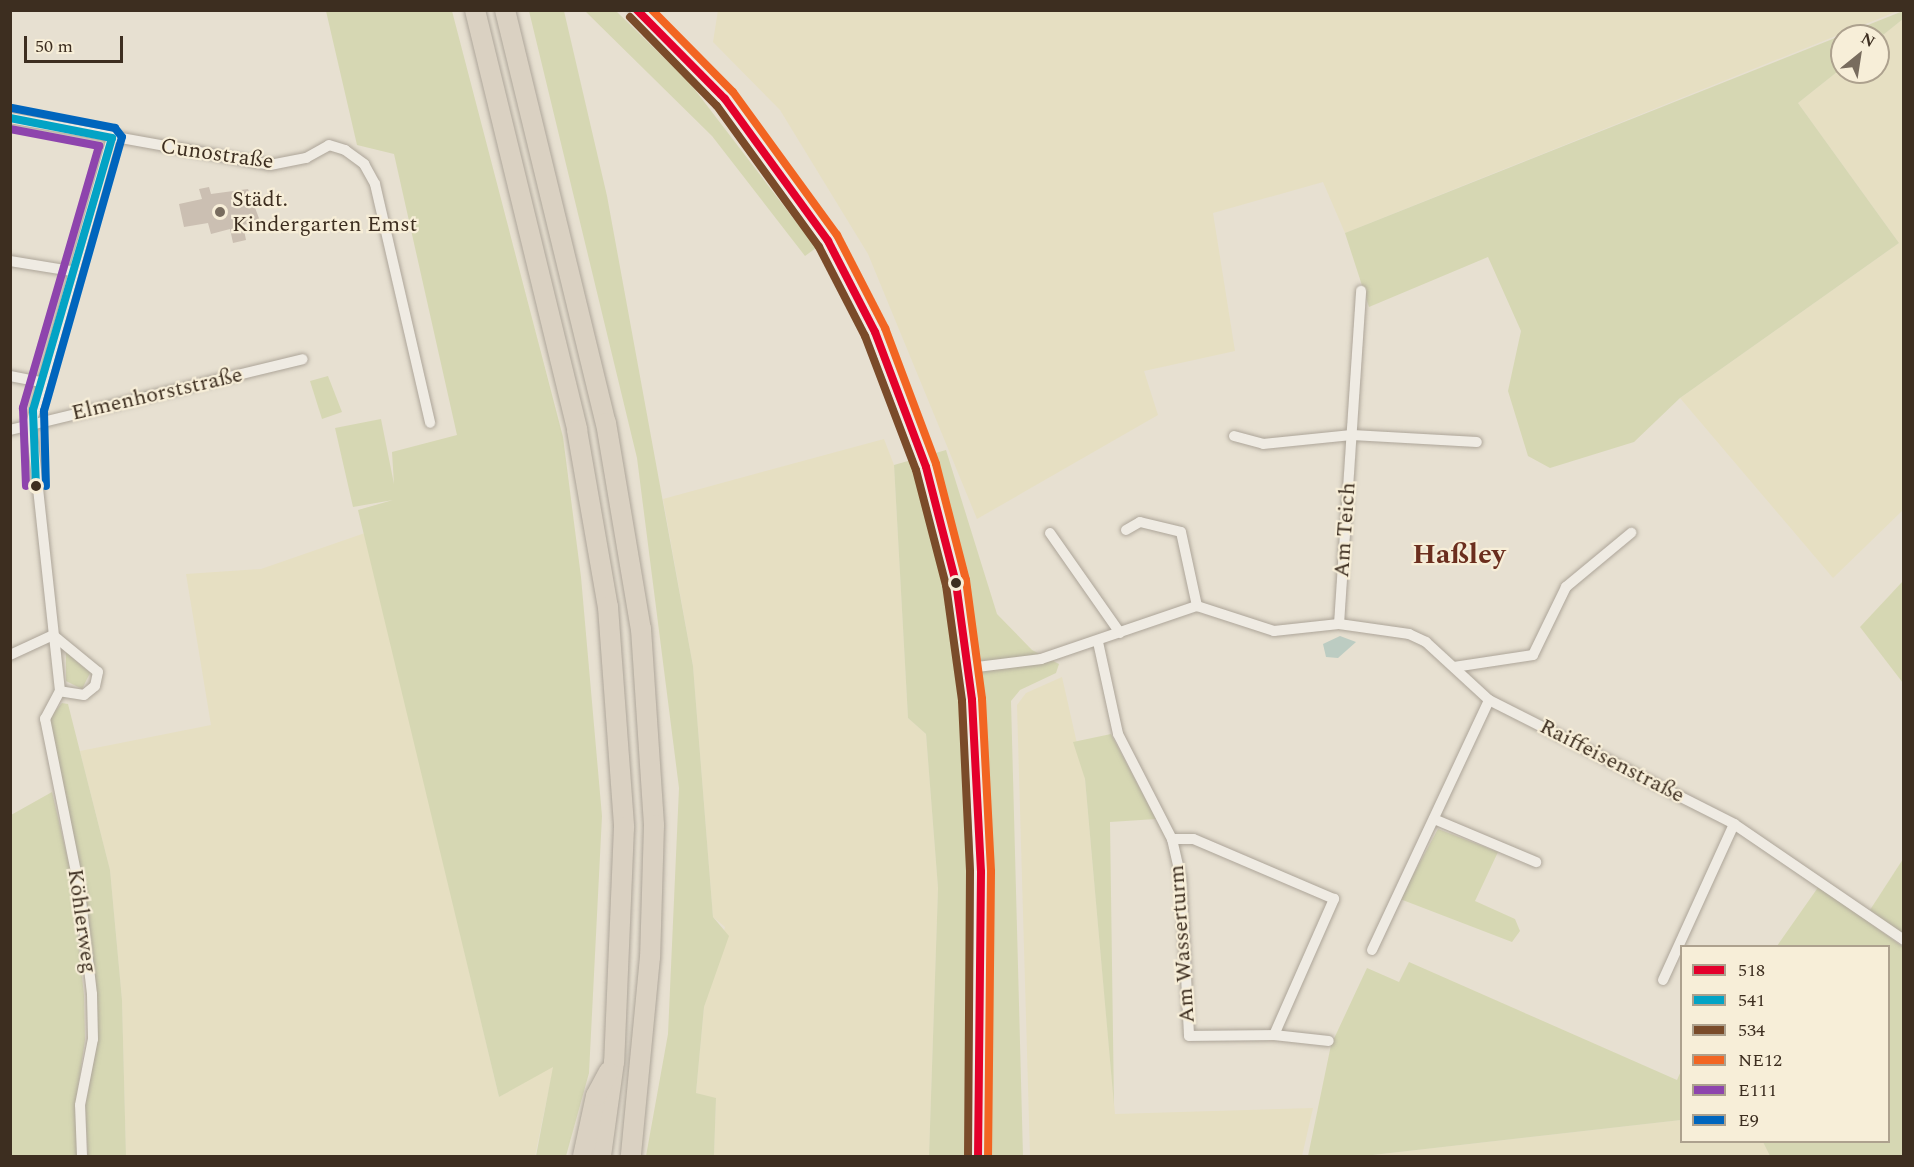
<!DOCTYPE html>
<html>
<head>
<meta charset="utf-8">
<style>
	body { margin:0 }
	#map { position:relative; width:1914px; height:1167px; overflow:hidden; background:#e7e0d1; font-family:Spectral,serif }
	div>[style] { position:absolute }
	.farmland>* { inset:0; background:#e6dfc2 }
	.green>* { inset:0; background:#d6d7b3 }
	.water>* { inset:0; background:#bcccc2 }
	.building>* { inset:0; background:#cbbfb2 }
	.roads { filter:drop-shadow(0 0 2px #ada599) drop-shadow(0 0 2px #ada599) }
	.street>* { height:10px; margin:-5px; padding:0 5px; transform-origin:5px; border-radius:5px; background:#efebe3 }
	.secondary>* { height:15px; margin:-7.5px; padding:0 7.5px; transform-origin:7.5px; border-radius:7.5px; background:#efebe3 }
	.highway>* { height:20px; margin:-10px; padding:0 10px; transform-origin:10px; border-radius:10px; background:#dad1c2 }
	.bus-1>* { height:8px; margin:-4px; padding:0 4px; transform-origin:4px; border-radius:4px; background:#e4002b }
	.bus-2>* { height:8px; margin:-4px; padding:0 4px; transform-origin:4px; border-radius:4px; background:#03a3c5 }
	.bus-3>* { height:8px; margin:-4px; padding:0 4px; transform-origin:4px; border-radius:4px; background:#7a4b2a }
	.bus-4>* { height:8px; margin:-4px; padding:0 4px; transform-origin:4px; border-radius:4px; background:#f26522 }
	.bus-5>* { height:8px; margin:-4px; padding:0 4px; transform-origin:4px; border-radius:4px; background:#8e44ad }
	.bus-6>* { height:8px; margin:-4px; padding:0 4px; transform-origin:4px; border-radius:4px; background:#0065bd }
	.dots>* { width:16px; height:16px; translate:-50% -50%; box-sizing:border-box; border:3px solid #f7eed8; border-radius:50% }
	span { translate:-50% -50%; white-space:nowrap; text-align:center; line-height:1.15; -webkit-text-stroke:4.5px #f7eed8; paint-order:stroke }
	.street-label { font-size:22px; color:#3d2e20 }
	.poi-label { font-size:22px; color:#3d2e20 }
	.left { translate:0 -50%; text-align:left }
	.district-label { font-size:28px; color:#6b2e1e; font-weight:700 }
	.frame { position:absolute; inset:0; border:12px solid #3d2e20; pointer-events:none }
	.legend { position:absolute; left:1680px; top:945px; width:210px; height:198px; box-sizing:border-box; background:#f7eed8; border:2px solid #ada18e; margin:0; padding:8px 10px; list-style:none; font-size:18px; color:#3d2e20 }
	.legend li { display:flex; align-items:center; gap:12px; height:30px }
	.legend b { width:30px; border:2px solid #ada18e }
	.north { position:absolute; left:1830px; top:24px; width:60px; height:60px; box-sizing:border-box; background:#f7eed8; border:2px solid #ada18e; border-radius:50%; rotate:30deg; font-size:16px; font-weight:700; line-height:24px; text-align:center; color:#3d2e20 }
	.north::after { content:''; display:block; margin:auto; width:21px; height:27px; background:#786c5e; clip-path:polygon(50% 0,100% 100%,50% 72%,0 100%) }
	.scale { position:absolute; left:24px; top:36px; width:99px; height:27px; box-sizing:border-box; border:3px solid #3d2e20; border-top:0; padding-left:8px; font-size:18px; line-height:21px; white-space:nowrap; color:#3d2e20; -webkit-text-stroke:4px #f7eed8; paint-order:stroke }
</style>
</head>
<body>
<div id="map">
	<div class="farmland">
		<div style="clip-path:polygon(718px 10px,1898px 11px,1345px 233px,1323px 182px,1213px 213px,1235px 351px,1144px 371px,1158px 415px,977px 519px,868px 254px,780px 110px,713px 42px)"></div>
		<div style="clip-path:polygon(1903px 19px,1903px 510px,1833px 578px,1680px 398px,1899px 243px,1798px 103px,1842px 68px,1878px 72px,1878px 39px)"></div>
		<div style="clip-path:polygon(884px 439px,894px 465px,908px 718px,926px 734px,938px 888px,929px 1156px,714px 1156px,716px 1099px,696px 1093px,704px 1007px,725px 927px,713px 917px,693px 666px,663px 499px)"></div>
		<div style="clip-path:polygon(365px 533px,499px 1097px,554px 1065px,535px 1156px,126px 1156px,122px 1000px,110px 870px,80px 751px,211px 725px,186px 574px,261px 569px)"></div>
		<div style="clip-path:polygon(1062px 677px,1085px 779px,1115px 1114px,1313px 1108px,1302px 1156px,1030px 1156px,1017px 705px,1026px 693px)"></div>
		<div style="clip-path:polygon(1681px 1120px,1682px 1142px,1763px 1142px,1770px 1156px,1364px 1156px)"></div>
	</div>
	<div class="green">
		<div style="clip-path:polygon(326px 11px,452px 11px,563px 437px,581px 577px,602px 816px,589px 1073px,566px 1156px,536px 1156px,553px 1067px,499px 1097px,358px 510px,393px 500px,353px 507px,335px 428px,381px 419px,394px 484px,392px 452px,457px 435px,394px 154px,357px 145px)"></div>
		<div style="clip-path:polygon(529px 11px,564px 11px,607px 196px,693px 666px,713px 917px,729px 936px,704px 1007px,696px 1093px,716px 1098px,714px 1156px,646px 1156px,668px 1034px,679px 788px,637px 458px)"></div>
		<div style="clip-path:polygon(585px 11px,616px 11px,689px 82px,816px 248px,805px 256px,712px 136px)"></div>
		<div style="clip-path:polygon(1903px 11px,1903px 19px,1878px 39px,1842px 36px,1842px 68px,1798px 103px,1899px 243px,1680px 398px,1634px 442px,1550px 468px,1528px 456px,1508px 391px,1521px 331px,1488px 257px,1369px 307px,1345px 233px)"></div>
		<div style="clip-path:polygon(328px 376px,342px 412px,322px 419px,310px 381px)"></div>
		<div style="clip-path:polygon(946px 450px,997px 614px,1032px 650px,1059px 664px,1056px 673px,1020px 690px,1011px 701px,1023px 1156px,929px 1156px,938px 888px,926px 734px,908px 718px,894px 465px)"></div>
		<div style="clip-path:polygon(1903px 581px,1903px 683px,1860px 627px)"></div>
		<div style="clip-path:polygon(66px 652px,90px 673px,82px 689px,66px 681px)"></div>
		<div style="clip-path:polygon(62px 703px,68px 704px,110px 870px,122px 1000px,126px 1156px,88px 1156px,85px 1107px,97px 1043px,49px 718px)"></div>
		<div style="clip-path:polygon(1111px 734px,1156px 819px,1110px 822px,1114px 1105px,1085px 779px,1073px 742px)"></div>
		<div style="clip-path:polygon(52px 792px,71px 873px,84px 995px,85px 1040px,75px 1107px,78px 1156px,11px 1156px,11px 815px)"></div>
		<div style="clip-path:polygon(1438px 829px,1498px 852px,1475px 901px,1515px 919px,1520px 931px,1512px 942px,1400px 899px)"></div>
		<div style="clip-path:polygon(1903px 859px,1903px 934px,1870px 910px)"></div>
		<div style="clip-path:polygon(1819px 886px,1903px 947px,1903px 1156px,1770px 1156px,1763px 1142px,1888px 1142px,1888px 946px,1777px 946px)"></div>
		<div style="clip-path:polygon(1409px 962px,1677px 1080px,1681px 1071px,1681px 1120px,1364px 1156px,1308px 1156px,1331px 1045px,1367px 968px,1399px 982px)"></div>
	</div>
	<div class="water">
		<div style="clip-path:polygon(1340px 636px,1356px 642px,1338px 658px,1326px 657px,1323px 644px)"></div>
	</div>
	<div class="building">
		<div style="clip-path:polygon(209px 187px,211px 194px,248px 189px,260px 221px,243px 225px,246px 240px,233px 243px,230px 229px,211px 234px,208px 223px,184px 227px,179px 204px,202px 199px,199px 189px)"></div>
	</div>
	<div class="roads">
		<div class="street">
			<div style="left:10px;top:118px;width:264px;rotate:10.2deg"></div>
			<div style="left:270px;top:165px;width:37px;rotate:-11deg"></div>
			<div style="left:306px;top:158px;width:26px;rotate:-29deg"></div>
			<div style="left:329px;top:145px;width:17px;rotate:17deg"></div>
			<div style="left:345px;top:150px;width:24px;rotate:36deg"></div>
			<div style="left:364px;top:164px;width:23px;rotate:61deg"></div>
			<div style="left:375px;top:184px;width:245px;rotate:77deg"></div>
			<div style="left:10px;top:261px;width:63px;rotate:9.2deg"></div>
			<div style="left:10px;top:376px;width:32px;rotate:11deg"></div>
			<div style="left:10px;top:430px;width:301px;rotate:-13.6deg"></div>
			<div style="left:1234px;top:436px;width:30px;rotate:15deg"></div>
			<div style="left:1263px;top:444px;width:89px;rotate:-5.8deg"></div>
			<div style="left:1352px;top:435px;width:125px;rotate:3.2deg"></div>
			<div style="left:1126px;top:530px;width:16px;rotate:-30deg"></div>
			<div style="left:1140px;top:522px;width:42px;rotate:13.7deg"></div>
			<div style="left:1181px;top:532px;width:76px;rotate:77.8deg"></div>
			<div style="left:1050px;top:533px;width:122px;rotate:55deg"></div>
			<div style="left:1339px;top:624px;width:334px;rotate:-86.2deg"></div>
			<div style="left:53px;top:635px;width:58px;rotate:39.4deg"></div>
			<div style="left:98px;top:672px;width:14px;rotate:102deg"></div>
			<div style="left:95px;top:686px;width:14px;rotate:141deg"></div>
			<div style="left:84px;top:695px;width:24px;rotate:-171deg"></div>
			<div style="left:1098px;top:642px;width:94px;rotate:77.7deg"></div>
			<div style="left:1118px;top:734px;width:118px;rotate:62.8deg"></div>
			<div style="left:1172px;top:839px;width:39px;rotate:77deg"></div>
			<div style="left:1181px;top:877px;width:159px;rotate:87.1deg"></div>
			<div style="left:1189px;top:1036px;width:85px;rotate:-0.7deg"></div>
			<div style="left:1274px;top:1035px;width:149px;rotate:-66.2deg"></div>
			<div style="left:1334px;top:899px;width:153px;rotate:-156.9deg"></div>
			<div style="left:1193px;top:839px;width:21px;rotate:180deg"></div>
			<div style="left:10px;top:655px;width:47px;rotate:-24.9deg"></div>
			<div style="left:1454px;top:667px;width:80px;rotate:-8.6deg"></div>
			<div style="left:1533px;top:655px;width:76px;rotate:-64.1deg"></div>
			<div style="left:1566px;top:587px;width:85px;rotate:-39.7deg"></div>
			<div style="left:969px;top:668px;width:73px;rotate:-7.1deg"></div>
			<div style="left:1041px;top:659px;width:165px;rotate:-18.8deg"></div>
			<div style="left:1197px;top:606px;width:81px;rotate:18deg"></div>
			<div style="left:1274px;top:631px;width:65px;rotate:-6.1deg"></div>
			<div style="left:1339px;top:624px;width:71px;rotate:8.1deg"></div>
			<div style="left:1409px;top:634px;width:19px;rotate:25deg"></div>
			<div style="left:1426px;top:642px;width:86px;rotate:42.6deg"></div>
			<div style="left:1489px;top:700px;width:275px;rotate:26.8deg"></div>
			<div style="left:1734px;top:824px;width:206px;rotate:34.3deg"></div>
			<div style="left:1434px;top:819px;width:111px;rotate:22.9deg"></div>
			<div style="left:1372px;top:950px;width:276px;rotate:-64.9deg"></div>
			<div style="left:1663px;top:980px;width:171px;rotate:-65.5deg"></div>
			<div style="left:1274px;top:1035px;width:55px;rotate:6.2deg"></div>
			<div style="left:82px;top:1156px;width:51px;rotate:-92.2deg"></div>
			<div style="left:80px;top:1105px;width:67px;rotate:-78.9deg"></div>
			<div style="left:93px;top:1039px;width:45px;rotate:-91.3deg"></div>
			<div style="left:92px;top:994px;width:103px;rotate:-96.7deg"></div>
			<div style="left:80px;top:892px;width:177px;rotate:-101.4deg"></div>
			<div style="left:45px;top:719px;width:32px;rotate:-62deg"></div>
			<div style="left:60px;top:691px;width:269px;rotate:-96.2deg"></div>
			<div style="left:31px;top:424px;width:297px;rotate:-74.2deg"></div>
		</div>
		<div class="secondary">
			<div style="left:637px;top:10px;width:125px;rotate:45.3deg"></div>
			<div style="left:725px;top:99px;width:175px;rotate:54deg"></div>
			<div style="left:828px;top:241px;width:102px;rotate:62.7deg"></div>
			<div style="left:875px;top:332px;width:144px;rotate:69.3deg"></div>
			<div style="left:926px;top:467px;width:120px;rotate:75.5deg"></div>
			<div style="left:956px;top:583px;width:118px;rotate:82.2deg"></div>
			<div style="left:972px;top:700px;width:172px;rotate:87deg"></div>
			<div style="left:981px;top:872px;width:284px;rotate:90.6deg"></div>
		</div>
		<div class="highway">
			<div style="left:475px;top:10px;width:432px;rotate:76.3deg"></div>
			<div style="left:577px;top:430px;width:180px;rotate:80.1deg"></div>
			<div style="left:608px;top:607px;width:221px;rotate:85.8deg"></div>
			<div style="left:624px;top:827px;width:235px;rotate:92.4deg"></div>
			<div style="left:614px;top:1062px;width:95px;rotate:97.9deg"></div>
			<div style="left:505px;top:10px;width:425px;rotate:76.3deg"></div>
			<div style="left:606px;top:423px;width:209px;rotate:80.4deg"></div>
			<div style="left:641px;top:629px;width:196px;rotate:86.2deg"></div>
			<div style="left:654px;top:825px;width:132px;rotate:91.7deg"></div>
			<div style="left:650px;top:957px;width:200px;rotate:95.5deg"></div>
			<div style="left:583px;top:1156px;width:61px;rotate:-77.8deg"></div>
			<div style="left:596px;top:1096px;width:27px;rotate:-62deg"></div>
		</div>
	</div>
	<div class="bus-1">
		<div style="left:637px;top:10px;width:125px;rotate:45.3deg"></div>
		<div style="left:725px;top:99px;width:175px;rotate:54deg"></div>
		<div style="left:828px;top:241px;width:102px;rotate:62.7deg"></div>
		<div style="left:875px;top:332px;width:144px;rotate:69.3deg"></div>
		<div style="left:926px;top:467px;width:120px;rotate:75.5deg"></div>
		<div style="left:956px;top:583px;width:118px;rotate:82.2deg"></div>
		<div style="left:972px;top:700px;width:172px;rotate:87deg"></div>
		<div style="left:981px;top:872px;width:284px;rotate:90.6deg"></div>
	</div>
	<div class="bus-2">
		<div style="left:10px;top:118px;width:104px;rotate:11.1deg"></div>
		<div style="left:36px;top:486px;width:76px;rotate:-92.3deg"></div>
		<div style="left:33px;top:410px;width:283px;rotate:-73.8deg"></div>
	</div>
	<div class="bus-3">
		<div style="left:630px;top:17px;width:124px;rotate:45.7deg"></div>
		<div style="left:717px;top:106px;width:174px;rotate:54.1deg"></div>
		<div style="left:819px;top:247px;width:100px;rotate:62.7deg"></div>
		<div style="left:865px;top:336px;width:143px;rotate:69.2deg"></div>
		<div style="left:916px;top:470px;width:119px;rotate:75.4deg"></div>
		<div style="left:946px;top:585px;width:117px;rotate:82.1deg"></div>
		<div style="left:962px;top:701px;width:171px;rotate:87.3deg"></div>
		<div style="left:970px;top:872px;width:284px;rotate:90.4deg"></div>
	</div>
	<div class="bus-4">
		<div style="left:652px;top:10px;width:115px;rotate:45.4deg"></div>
		<div style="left:733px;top:92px;width:177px;rotate:54deg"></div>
		<div style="left:837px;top:235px;width:105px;rotate:62.7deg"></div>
		<div style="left:885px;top:328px;width:145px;rotate:69.4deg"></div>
		<div style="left:936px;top:464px;width:120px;rotate:75.5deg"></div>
		<div style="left:966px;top:580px;width:120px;rotate:82.3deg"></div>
		<div style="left:982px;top:699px;width:173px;rotate:87deg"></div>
		<div style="left:991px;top:872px;width:284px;rotate:90.6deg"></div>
	</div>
	<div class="bus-5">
		<div style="left:10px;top:129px;width:91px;rotate:10.8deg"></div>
		<div style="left:99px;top:146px;width:273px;rotate:106.2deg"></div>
		<div style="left:23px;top:408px;width:78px;rotate:87.8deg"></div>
	</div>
	<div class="bus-6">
		<div style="left:12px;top:108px;width:105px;rotate:11deg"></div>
		<div style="left:115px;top:128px;width:11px;rotate:52deg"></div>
		<div style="left:122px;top:137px;width:285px;rotate:105.9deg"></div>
		<div style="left:44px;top:411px;width:75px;rotate:88.5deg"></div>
	</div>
	<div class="dots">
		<div style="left:220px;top:212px;background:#786c5e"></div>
		<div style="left:36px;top:486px;background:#3d2e20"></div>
		<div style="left:956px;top:583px;background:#3d2e20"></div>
	</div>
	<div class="street-label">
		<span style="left:217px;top:154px;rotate:8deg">Cunostraße</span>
		<span style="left:157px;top:394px;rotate:-13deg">Elmenhorststraße</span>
		<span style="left:1345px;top:530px;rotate:-86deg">Am Teich</span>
		<span style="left:1612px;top:761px;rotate:27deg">Raiffeisenstraße</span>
		<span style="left:82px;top:921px;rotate:82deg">Köhlerweg</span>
		<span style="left:1182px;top:944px;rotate:-94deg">Am Wasserturm</span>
	</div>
	<div class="poi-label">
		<span class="left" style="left:232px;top:212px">Städt.<br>Kindergarten Emst</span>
	</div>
	<div class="district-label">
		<span style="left:1459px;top:555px">Haßley</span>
	</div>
	<div class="frame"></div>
	<ul class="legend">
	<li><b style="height:8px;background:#e4002b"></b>518</li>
	<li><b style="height:8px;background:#03a3c5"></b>541</li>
	<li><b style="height:8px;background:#7a4b2a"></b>534</li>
	<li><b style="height:8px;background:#f26522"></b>NE12</li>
	<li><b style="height:8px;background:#8e44ad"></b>E111</li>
	<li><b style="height:8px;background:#0065bd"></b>E9</li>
	</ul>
	<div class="north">N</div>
	<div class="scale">50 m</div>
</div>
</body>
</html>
